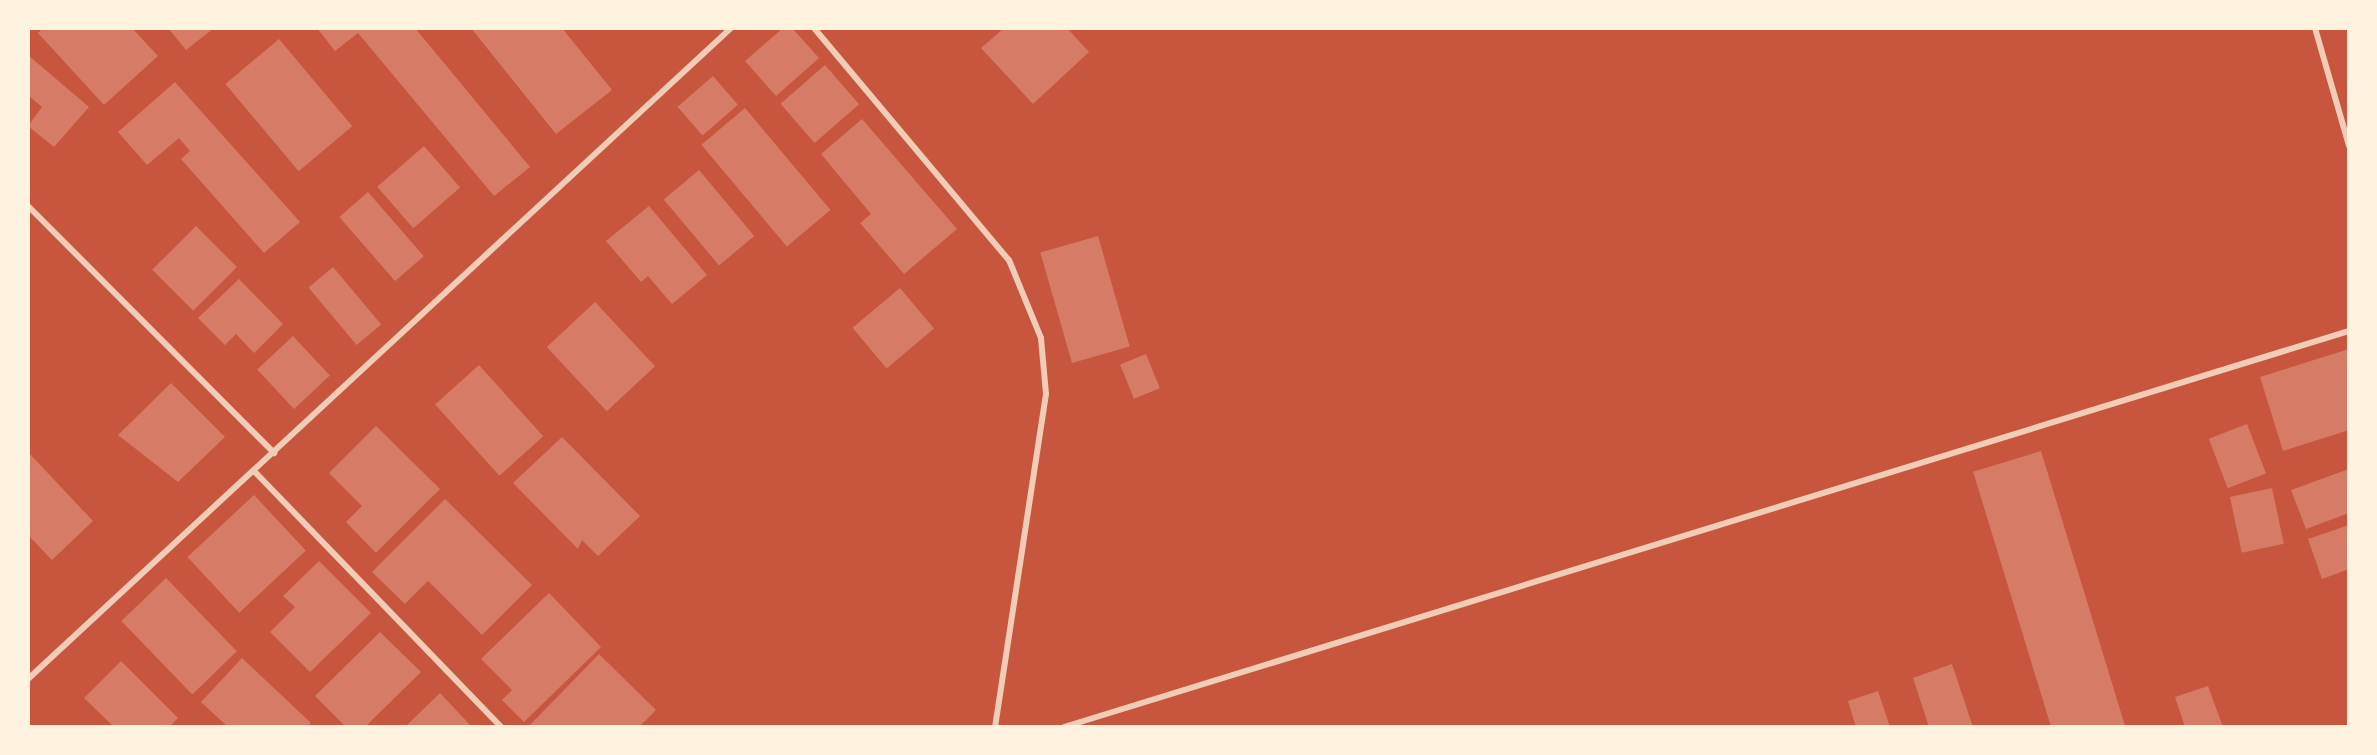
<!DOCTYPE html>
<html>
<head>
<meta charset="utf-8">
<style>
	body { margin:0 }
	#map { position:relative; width:2377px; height:755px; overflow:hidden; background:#c8553d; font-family:Manrope,sans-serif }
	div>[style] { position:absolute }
	.building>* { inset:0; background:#d67c66; transform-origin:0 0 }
	.service>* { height:6px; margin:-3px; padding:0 3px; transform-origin:3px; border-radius:3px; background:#f1ccb7 }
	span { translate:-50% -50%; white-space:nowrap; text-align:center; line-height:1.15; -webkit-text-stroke:7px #fff3e0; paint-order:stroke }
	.frame { position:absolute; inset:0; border:30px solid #fff3e0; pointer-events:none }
</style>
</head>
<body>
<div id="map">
	<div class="building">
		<div style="clip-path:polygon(43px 28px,132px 28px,158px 56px,104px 105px,38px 33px)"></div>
		<div style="clip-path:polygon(168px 28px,214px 28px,186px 50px)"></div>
		<div style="clip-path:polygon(317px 28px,415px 28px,530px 167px,494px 196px,358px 33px,335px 51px)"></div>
		<div style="clip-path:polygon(471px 28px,562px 28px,612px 90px,556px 134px)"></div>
		<div style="clip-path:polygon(783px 28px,792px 28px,819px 58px,776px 96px,745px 61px)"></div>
		<div style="clip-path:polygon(1004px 28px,1067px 28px,1089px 52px,1033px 104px,981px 48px)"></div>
		<div style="left:279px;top:39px;width:114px;height:70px;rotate:50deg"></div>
		<div style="clip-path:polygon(28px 55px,89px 107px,54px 147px,28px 126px,42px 107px,28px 95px)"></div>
		<div style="left:825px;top:65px;width:52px;height:59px;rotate:49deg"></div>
		<div style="left:713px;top:76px;width:38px;height:47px;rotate:49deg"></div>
		<div style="clip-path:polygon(175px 82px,300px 222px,264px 253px,181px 159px,190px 151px,179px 138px,147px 165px,118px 132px)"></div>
		<div style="left:745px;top:108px;width:133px;height:57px;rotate:50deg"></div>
		<div style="clip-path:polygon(862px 119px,957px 229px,904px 274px,860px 223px,871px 214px,821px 154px)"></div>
		<div style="left:424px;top:146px;width:55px;height:62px;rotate:49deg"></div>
		<div style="left:699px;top:170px;width:86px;height:46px;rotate:50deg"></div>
		<div style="left:368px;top:192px;width:85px;height:38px;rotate:49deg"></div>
		<div style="clip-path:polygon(649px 206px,707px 275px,672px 304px,648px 276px,641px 282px,606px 241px)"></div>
		<div style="left:196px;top:226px;width:58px;height:62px;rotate:45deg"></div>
		<div style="left:1098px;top:236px;width:115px;height:60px;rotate:74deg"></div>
		<div style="left:333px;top:267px;width:75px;height:32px;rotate:50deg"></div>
		<div style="clip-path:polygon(239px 279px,283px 324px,254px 353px,236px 334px,225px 345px,198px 318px)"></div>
		<div style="left:900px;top:288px;width:53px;height:62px;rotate:50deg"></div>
		<div style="left:595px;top:302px;width:88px;height:66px;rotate:47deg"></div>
		<div style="left:293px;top:336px;width:54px;height:49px;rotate:47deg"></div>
		<div style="clip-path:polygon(2349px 349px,2349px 430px,2283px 451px,2260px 377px)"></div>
		<div style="left:1146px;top:354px;width:37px;height:28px;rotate:68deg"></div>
		<div style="left:479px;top:365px;width:96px;height:59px;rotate:48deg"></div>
		<div style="clip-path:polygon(171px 383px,225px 437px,178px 482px,118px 435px)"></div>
		<div style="left:2247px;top:424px;width:53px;height:41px;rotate:69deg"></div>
		<div style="clip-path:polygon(376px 426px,440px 489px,376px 553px,346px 522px,362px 506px,329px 473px)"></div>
		<div style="clip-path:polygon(562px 437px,640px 516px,598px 556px,582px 540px,578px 549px,513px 483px)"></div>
		<div style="left:2041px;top:451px;width:289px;height:71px;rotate:73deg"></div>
		<div style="clip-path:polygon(28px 452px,93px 521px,52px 560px,28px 535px)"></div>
		<div style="clip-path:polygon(2349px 469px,2349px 513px,2306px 529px,2291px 490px)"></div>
		<div style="left:2272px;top:488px;width:57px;height:43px;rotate:78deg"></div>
		<div style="left:254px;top:495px;width:76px;height:91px;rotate:47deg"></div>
		<div style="clip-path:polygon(445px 499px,532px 585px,482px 635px,428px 581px,405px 604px,372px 572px)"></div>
		<div style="clip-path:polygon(2349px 525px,2349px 569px,2322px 579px,2308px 539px)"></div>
		<div style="clip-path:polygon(319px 561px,371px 613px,310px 672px,270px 632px,295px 607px,283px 596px)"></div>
		<div style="left:166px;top:578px;width:102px;height:62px;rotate:46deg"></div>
		<div style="clip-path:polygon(549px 593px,601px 647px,524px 722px,502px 700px,512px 690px,481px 659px)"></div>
		<div style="clip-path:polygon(380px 632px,421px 672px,365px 727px,346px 727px,315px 696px)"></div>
		<div style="clip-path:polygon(599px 654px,656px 710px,639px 727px,528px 727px)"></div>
		<div style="clip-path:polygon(242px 658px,311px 723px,307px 727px,228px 727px,201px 702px)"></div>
		<div style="clip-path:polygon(121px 661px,178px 718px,169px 727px,114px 727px,84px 698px)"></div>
		<div style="clip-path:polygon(1952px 664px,1973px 727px,1929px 727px,1913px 678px)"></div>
		<div style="clip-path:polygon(2208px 686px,2223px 727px,2185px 727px,2175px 697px)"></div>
		<div style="clip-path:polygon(1878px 691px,1890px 727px,1856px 727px,1848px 701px)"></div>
		<div style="clip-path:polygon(440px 693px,472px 727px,405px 727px)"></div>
	</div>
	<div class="service">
		<div style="left:814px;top:28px;width:303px;rotate:50deg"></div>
		<div style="left:1009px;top:260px;width:84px;rotate:67.7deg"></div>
		<div style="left:1041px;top:338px;width:56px;rotate:84.9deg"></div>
		<div style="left:1046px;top:394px;width:337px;rotate:98.7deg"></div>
		<div style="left:2315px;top:28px;width:123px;rotate:73.9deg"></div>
		<div style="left:28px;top:206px;width:349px;rotate:45.1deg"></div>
		<div style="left:254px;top:471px;width:356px;rotate:46deg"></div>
		<div style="left:28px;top:679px;width:958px;rotate:-42.8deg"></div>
		<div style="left:1064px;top:727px;width:1345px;rotate:-17.13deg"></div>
	</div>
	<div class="frame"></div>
</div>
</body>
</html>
